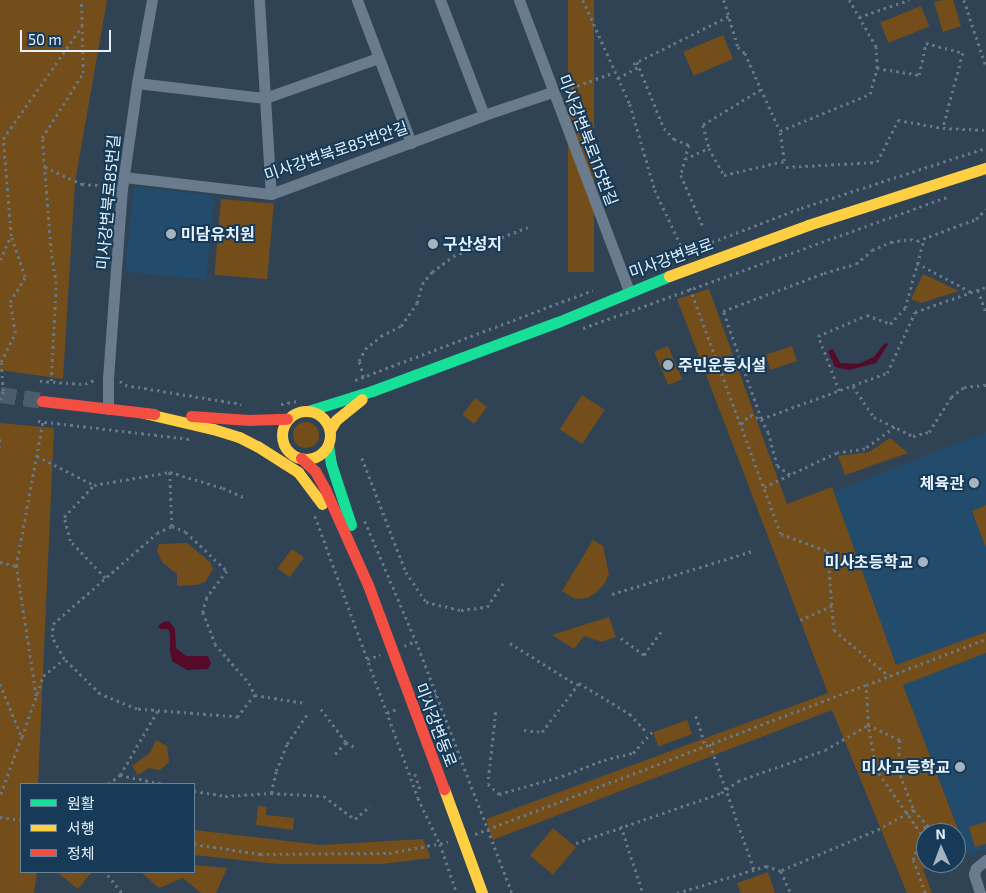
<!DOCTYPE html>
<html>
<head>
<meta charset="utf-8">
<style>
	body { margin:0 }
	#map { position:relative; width:986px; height:893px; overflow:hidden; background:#304354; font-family:"Exo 2","Noto Sans KR",sans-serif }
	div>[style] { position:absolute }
	.built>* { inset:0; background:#234b6b; transform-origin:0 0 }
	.green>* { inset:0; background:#734d1a; transform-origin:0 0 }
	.round { border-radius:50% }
	.water>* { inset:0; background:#540a28 }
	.secondary-tunnel>* { height:16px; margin-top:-8px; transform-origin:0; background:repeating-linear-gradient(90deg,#4b5d6d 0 16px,transparent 0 24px) }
	.path>* { height:2.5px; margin-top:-1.25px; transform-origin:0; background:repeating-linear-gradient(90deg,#677784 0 2.5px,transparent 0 6.5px) }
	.street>* { height:11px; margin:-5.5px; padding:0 5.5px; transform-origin:5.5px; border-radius:5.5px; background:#697b8c }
	.fast>* { height:11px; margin:-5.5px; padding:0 5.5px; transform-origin:5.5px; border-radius:5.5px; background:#16e098 }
	.slow>* { height:11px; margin:-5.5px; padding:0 5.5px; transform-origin:5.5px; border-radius:5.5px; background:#ffcf43 }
	.slow>.ring { margin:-5.5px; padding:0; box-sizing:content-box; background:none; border:11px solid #ffcf43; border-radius:50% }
	.jam>* { height:11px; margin:-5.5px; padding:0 5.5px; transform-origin:5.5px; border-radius:5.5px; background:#f24e42 }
	.dots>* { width:14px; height:14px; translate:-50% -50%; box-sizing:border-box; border:2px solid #163a57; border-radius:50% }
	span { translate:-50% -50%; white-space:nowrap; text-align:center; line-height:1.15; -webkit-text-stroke:4px #163a57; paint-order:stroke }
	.street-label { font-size:16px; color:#e5f1fc }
	.poi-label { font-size:16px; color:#e5f1fc; font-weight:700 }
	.left { translate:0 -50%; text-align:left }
	.right { translate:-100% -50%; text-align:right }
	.legend { position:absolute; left:20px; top:783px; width:175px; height:90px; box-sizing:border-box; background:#163a57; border:1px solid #698399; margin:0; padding:6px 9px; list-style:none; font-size:15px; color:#e5f1fc }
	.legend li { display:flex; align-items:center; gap:10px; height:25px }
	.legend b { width:25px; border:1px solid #698399 }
	.north { position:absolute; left:916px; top:823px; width:50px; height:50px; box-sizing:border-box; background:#163a57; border:1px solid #698399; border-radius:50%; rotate:358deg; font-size:14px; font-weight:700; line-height:20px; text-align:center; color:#e5f1fc }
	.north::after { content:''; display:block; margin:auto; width:18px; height:22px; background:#a6b4c1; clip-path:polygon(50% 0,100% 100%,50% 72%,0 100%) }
	.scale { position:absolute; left:20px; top:30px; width:91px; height:22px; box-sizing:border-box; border:2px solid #e5f1fc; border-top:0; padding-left:6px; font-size:15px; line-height:18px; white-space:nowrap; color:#e5f1fc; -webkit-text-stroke:4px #163a57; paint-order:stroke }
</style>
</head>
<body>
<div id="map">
	<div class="built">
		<div style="left:134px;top:187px;width:81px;height:85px;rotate:6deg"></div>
		<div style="clip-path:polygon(986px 432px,986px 632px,896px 666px,834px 492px)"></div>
		<div style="clip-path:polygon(986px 653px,986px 849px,968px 855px,903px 685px)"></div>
	</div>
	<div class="green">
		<div style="clip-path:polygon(0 0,107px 0,75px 182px,63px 379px,0 370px)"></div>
		<div style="left:568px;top:0;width:26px;height:272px"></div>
		<div style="clip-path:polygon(942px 0,953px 0,961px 26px,943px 32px,934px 2px)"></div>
		<div style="left:921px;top:6px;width:22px;height:44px;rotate:68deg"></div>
		<div style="left:723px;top:35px;width:26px;height:43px;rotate:67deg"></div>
		<div style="left:221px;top:199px;width:53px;height:76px;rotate:5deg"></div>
		<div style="clip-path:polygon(923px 274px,959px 291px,921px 303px,911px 299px)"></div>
		<div style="clip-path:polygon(709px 289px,787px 504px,832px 487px,896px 665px,986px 632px,986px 653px,903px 685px,967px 853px,956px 857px,956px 833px,926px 833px,926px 863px,940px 863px,923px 869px,932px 893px,907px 893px,832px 710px,493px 840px,486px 819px,828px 693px,677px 299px)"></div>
		<div style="left:668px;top:346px;width:36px;height:15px;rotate:67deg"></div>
		<div style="left:792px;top:346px;width:16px;height:28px;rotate:72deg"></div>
		<div style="left:582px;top:395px;width:27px;height:41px;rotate:33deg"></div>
		<div style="left:475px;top:398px;width:15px;height:21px;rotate:37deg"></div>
		<div class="round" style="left:293px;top:422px;width:26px;height:26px"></div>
		<div style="clip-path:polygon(0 423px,54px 428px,38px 784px,21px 784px,21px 872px,37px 872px,34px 893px,0 893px)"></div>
		<div style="clip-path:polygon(890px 438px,908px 453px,845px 475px,838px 456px,869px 452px)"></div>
		<div style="clip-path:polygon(986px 505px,986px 548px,972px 511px)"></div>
		<div style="clip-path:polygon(593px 540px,603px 546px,609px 574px,605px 583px,596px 593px,587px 598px,575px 599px,562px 591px)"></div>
		<div style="clip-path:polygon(187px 543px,210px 562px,213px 569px,205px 582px,196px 585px,177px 586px,177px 574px,163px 563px,157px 551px,159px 544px)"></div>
		<div style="left:292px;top:549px;width:15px;height:24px;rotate:37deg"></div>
		<div style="clip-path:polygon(609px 617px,616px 637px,601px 642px,584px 636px,574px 649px,552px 635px)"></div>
		<div style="left:687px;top:720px;width:15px;height:36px;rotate:70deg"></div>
		<div style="clip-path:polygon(156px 740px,167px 746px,169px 762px,160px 770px,149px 768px,138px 775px,132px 766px,150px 753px)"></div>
		<div style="clip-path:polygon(258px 806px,267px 807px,266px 815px,294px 818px,293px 830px,256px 825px)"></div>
		<div style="clip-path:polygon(986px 822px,986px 844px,975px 847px,969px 827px)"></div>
		<div style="left:553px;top:828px;width:30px;height:36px;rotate:40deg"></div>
		<div style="clip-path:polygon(194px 830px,321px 845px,423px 839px,431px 858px,383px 864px,278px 864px,194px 855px)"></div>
		<div style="clip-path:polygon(194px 865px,227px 868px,216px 893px,201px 893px,183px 878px,159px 888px,141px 872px,194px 872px)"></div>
		<div style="clip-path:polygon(57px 872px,92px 872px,78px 889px)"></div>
		<div style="clip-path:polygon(768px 872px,775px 893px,741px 893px,737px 883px)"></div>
	</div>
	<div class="water">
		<div style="clip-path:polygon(889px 343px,876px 363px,849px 370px,835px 367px,828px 351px,833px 349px,840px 363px,858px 364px,874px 357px,884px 344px)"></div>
		<div style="clip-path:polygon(169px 621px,175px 629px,176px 648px,186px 656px,208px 656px,211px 663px,208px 669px,187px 670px,172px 661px,170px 651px,170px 633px,168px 629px,160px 629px,158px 626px,163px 622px)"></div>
	</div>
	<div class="secondary-tunnel">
		<div style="left:0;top:395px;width:42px;rotate:8.1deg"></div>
	</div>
	<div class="path">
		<div style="left:583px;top:0;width:114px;rotate:65.7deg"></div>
		<div style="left:630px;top:104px;width:90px;rotate:73.8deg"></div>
		<div style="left:655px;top:190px;width:68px;rotate:64.9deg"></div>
		<div style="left:724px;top:0;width:49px;rotate:73.4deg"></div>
		<div style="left:738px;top:47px;width:9px;rotate:41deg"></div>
		<div style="left:745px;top:53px;width:85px;rotate:65.8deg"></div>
		<div style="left:780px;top:131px;width:97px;rotate:-22.3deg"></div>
		<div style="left:870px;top:94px;width:27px;rotate:-75deg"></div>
		<div style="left:877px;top:68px;width:21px;rotate:-93deg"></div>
		<div style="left:876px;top:47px;width:54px;rotate:-119.9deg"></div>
		<div style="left:964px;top:0;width:70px;rotate:71.6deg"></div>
		<div style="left:859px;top:17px;width:53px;rotate:-18.8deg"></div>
		<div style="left:637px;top:62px;width:71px;rotate:67.8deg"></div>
		<div style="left:664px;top:128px;width:15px;rotate:48deg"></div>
		<div style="left:674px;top:139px;width:16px;rotate:22deg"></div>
		<div style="left:689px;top:145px;width:31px;rotate:105deg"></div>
		<div style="left:681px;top:175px;width:56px;rotate:66.7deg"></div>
		<div style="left:633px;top:64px;width:107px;rotate:-26.6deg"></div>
		<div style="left:877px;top:68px;width:43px;rotate:9.5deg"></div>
		<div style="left:919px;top:75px;width:33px;rotate:-78deg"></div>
		<div style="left:926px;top:43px;width:38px;rotate:15deg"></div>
		<div style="left:963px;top:53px;width:78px;rotate:104.9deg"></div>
		<div style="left:618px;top:78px;width:23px;rotate:-29deg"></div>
		<div style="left:565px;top:90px;width:53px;rotate:-19.8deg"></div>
		<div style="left:761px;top:90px;width:68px;rotate:148.9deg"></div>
		<div style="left:703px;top:125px;width:24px;rotate:75deg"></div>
		<div style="left:709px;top:148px;width:31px;rotate:61deg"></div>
		<div style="left:724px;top:175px;width:62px;rotate:-13.1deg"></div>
		<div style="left:784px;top:161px;width:30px;rotate:-98deg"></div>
		<div style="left:685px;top:159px;width:26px;rotate:-25deg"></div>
		<div style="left:45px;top:167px;width:41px;rotate:24.7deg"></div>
		<div style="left:82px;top:184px;width:30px;rotate:4deg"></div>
		<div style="left:786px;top:167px;width:91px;rotate:-3.1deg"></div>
		<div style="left:877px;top:162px;width:47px;rotate:-63.4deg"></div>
		<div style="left:898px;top:120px;width:46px;rotate:10.1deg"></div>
		<div style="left:943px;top:128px;width:43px;rotate:2.7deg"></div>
		<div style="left:0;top:260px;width:24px;rotate:-66deg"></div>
		<div style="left:657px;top:263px;width:154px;rotate:-20.9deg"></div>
		<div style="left:801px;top:208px;width:194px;rotate:-18deg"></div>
		<div style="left:917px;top:263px;width:61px;rotate:28.2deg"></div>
		<div style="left:690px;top:288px;width:262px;rotate:69.7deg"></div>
		<div style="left:781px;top:534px;width:50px;rotate:19.9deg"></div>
		<div style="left:828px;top:551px;width:79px;rotate:85.7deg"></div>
		<div style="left:834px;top:630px;width:72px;rotate:39.9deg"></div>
		<div style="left:978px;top:290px;width:23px;rotate:70deg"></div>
		<div style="left:583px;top:328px;width:387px;rotate:-19.8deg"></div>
		<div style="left:363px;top:377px;width:16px;rotate:-104deg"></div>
		<div style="left:359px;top:361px;width:13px;rotate:-63deg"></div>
		<div style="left:365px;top:349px;width:21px;rotate:-39deg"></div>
		<div style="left:381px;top:336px;width:22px;rotate:-27deg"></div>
		<div style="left:401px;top:326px;width:28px;rotate:-55deg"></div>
		<div style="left:417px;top:303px;width:20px;rotate:-75deg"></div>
		<div style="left:422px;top:284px;width:16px;rotate:-50deg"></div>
		<div style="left:432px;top:272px;width:26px;rotate:-37deg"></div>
		<div style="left:453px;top:256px;width:80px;rotate:-21.1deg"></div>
		<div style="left:355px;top:380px;width:254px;rotate:-20.7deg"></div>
		<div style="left:40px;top:381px;width:45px;rotate:3.8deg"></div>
		<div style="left:85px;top:384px;width:12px;rotate:-24deg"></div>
		<div style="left:51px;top:381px;width:97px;rotate:-87deg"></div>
		<div style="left:56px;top:284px;width:32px;rotate:-99deg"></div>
		<div style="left:51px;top:252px;width:114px;rotate:-94.5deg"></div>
		<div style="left:42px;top:138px;width:77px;rotate:-57.8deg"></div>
		<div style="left:83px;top:73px;width:45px;rotate:-91.3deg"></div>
		<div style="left:120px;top:381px;width:6px;rotate:39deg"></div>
		<div style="left:125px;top:385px;width:118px;rotate:9.3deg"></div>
		<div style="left:853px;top:386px;width:37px;rotate:56deg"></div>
		<div style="left:874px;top:417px;width:43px;rotate:26deg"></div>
		<div style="left:913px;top:436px;width:16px;rotate:-14deg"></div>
		<div style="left:929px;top:432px;width:41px;rotate:-57.8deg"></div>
		<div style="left:951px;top:397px;width:16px;rotate:-38deg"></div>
		<div style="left:964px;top:387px;width:22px;rotate:-5deg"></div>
		<div style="left:839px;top:391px;width:59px;rotate:-110.9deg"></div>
		<div style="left:818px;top:336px;width:53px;rotate:-23.2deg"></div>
		<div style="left:867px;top:315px;width:25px;rotate:21deg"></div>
		<div style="left:890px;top:324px;width:22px;rotate:-47deg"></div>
		<div style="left:905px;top:308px;width:72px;rotate:-74.6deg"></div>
		<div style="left:0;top:400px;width:9px;rotate:-72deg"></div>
		<div style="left:3px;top:391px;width:29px;rotate:-94deg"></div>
		<div style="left:1px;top:362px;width:32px;rotate:-64deg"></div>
		<div style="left:15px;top:333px;width:31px;rotate:-99deg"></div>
		<div style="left:10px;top:302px;width:29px;rotate:-59deg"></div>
		<div style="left:25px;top:277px;width:43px;rotate:-108.9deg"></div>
		<div style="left:11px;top:236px;width:97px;rotate:-94.7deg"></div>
		<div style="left:3px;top:139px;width:138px;rotate:-55deg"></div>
		<div style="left:82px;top:26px;width:26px;rotate:-92deg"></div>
		<div style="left:281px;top:404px;width:17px;rotate:-10deg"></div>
		<div style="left:38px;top:421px;width:153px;rotate:6.8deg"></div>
		<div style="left:741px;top:424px;width:13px;rotate:-45deg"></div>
		<div style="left:750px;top:415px;width:12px;rotate:20deg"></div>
		<div style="left:761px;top:419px;width:134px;rotate:-20.1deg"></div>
		<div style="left:887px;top:373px;width:67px;rotate:-65.3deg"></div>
		<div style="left:915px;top:312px;width:75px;rotate:-19.4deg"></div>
		<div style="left:895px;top:427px;width:37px;rotate:144deg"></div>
		<div style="left:865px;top:449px;width:28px;rotate:172deg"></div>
		<div style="left:837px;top:453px;width:52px;rotate:154.9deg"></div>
		<div style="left:790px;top:475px;width:16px;rotate:-145deg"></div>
		<div style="left:777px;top:466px;width:34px;rotate:-105deg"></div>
		<div style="left:768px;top:433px;width:16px;rotate:-117deg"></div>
		<div style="left:761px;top:419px;width:114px;rotate:-109.4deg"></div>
		<div style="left:723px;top:311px;width:108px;rotate:-20.6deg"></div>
		<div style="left:824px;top:273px;width:33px;rotate:-16deg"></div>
		<div style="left:856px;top:264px;width:21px;rotate:-41deg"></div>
		<div style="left:872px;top:250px;width:21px;rotate:-23deg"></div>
		<div style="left:891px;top:242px;width:19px;rotate:-9deg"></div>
		<div style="left:910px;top:239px;width:7px;rotate:16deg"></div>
		<div style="left:917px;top:241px;width:63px;rotate:-20.4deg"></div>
		<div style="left:976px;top:219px;width:14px;rotate:-45deg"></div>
		<div style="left:0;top:439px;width:8px;rotate:90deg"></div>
		<div style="left:37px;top:456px;width:64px;rotate:27deg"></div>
		<div style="left:362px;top:458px;width:122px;rotate:68.9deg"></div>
		<div style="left:406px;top:572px;width:36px;rotate:56deg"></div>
		<div style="left:426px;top:602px;width:36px;rotate:13deg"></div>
		<div style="left:461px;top:610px;width:26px;rotate:-7deg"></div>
		<div style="left:487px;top:607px;width:30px;rotate:-56deg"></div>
		<div style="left:170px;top:472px;width:54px;rotate:87.9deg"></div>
		<div style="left:764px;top:487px;width:29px;rotate:-25deg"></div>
		<div style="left:315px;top:516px;width:300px;rotate:69.9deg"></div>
		<div style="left:418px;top:798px;width:51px;rotate:64.4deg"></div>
		<div style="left:440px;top:844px;width:52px;rotate:70.9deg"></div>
		<div style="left:365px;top:521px;width:130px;rotate:67deg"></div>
		<div style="left:416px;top:641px;width:270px;rotate:69.1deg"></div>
		<div style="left:0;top:562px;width:16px;rotate:14deg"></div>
		<div style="left:105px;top:578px;width:51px;rotate:-133.4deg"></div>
		<div style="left:70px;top:541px;width:25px;rotate:-104deg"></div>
		<div style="left:64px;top:517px;width:44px;rotate:-46.8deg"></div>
		<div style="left:94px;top:485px;width:77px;rotate:-9.7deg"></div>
		<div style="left:170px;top:472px;width:55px;rotate:16.8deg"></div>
		<div style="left:223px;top:488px;width:24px;rotate:24deg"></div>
		<div style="left:612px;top:594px;width:147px;rotate:-17deg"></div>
		<div style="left:800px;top:620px;width:35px;rotate:-24deg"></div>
		<div style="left:621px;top:638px;width:29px;rotate:36deg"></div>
		<div style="left:644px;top:655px;width:31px;rotate:-54deg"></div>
		<div style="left:510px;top:643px;width:79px;rotate:32.1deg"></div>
		<div style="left:404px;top:646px;width:12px;rotate:-24deg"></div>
		<div style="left:367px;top:659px;width:14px;rotate:-17deg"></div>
		<div style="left:0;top:684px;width:57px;rotate:67.5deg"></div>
		<div style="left:22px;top:737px;width:64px;rotate:110.1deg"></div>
		<div style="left:37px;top:694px;width:19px;rotate:-72deg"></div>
		<div style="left:43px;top:676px;width:27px;rotate:-39deg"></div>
		<div style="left:255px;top:695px;width:28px;rotate:128deg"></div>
		<div style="left:238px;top:717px;width:101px;rotate:-175.5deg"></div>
		<div style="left:137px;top:709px;width:40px;rotate:-158deg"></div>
		<div style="left:100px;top:694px;width:50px;rotate:-135.8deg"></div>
		<div style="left:64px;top:659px;width:25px;rotate:-119deg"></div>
		<div style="left:52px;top:637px;width:13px;rotate:-86deg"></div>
		<div style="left:53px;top:624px;width:138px;rotate:-41.2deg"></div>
		<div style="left:157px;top:533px;width:17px;rotate:-25deg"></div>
		<div style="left:172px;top:526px;width:15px;rotate:23deg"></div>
		<div style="left:186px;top:532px;width:57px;rotate:43.6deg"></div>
		<div style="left:227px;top:571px;width:34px;rotate:127deg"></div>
		<div style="left:207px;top:598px;width:15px;rotate:106deg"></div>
		<div style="left:203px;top:612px;width:34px;rotate:69deg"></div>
		<div style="left:215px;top:644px;width:52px;rotate:48.9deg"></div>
		<div style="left:249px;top:683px;width:13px;rotate:63deg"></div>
		<div style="left:255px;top:695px;width:51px;rotate:9.1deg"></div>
		<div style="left:423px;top:699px;width:14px;rotate:-21deg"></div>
		<div style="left:321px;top:709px;width:41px;rotate:52.9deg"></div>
		<div style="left:346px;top:742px;width:12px;rotate:31deg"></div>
		<div style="left:496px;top:712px;width:72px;rotate:96.3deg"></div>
		<div style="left:488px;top:784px;width:15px;rotate:42deg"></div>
		<div style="left:499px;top:794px;width:66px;rotate:-15.9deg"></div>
		<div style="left:562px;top:776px;width:45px;rotate:-20.9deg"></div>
		<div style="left:604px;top:760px;width:30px;rotate:-14deg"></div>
		<div style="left:633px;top:753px;width:28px;rotate:-48deg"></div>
		<div style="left:387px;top:713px;width:13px;rotate:-23deg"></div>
		<div style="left:696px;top:716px;width:32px;rotate:72deg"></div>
		<div style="left:524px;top:730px;width:18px;rotate:6deg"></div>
		<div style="left:542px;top:732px;width:61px;rotate:-52.9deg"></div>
		<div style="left:579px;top:683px;width:60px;rotate:31.3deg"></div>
		<div style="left:630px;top:714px;width:26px;rotate:47deg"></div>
		<div style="left:22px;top:737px;width:43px;rotate:-71.1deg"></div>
		<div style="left:36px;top:696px;width:132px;rotate:-98.7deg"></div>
		<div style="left:16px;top:566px;width:147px;rotate:-79.5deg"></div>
		<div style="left:710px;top:744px;width:133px;rotate:70.6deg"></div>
		<div style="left:335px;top:754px;width:16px;rotate:-47deg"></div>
		<div style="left:415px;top:774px;width:16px;rotate:72deg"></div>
		<div style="left:120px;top:775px;width:44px;rotate:11.8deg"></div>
		<div style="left:108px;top:784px;width:15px;rotate:-37deg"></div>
		<div style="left:120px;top:775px;width:75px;rotate:-59.7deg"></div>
		<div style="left:194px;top:791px;width:31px;rotate:9deg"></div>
		<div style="left:225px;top:796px;width:46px;rotate:-3.7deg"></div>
		<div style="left:271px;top:793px;width:53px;rotate:3.2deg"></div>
		<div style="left:324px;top:796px;width:39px;rotate:37deg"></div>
		<div style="left:355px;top:819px;width:20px;rotate:-41deg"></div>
		<div style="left:271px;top:793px;width:23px;rotate:-77deg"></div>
		<div style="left:276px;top:771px;width:29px;rotate:-68deg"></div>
		<div style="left:287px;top:744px;width:37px;rotate:-56deg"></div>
		<div style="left:914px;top:810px;width:30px;rotate:49deg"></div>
		<div style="left:0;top:817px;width:21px;rotate:8deg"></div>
		<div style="left:621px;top:826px;width:71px;rotate:71.8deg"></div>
		<div style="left:475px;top:834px;width:418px;rotate:-20.9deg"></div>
		<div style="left:921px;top:834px;width:11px;rotate:-63deg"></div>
		<div style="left:576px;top:843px;width:153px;rotate:-19deg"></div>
		<div style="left:721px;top:793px;width:21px;rotate:-35deg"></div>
		<div style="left:738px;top:781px;width:92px;rotate:-19.6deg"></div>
		<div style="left:825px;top:750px;width:50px;rotate:-30.2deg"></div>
		<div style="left:868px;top:725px;width:35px;rotate:25deg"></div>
		<div style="left:900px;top:740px;width:29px;rotate:94deg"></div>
		<div style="left:898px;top:769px;width:44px;rotate:68.7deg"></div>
		<div style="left:914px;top:810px;width:39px;rotate:151deg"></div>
		<div style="left:880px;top:829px;width:108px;rotate:157deg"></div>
		<div style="left:194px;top:844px;width:67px;rotate:8.6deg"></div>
		<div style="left:260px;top:854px;width:129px;rotate:-0.4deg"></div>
		<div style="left:389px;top:853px;width:60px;rotate:-10.6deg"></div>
		<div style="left:956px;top:856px;width:8px;rotate:40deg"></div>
		<div style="left:108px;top:875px;width:23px;rotate:52deg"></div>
		<div style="left:677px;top:893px;width:93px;rotate:-16.9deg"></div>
		<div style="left:766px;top:866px;width:16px;rotate:18deg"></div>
		<div style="left:781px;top:871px;width:24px;rotate:66deg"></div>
		<div style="left:925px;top:893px;width:35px;rotate:-110deg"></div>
		<div style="left:913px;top:860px;width:27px;rotate:-73deg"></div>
		<div style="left:921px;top:834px;width:78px;rotate:-125.1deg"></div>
		<div style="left:876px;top:770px;width:46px;rotate:-100.1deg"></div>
		<div style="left:868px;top:725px;width:40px;rotate:-92.9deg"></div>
		<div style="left:866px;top:685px;width:129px;rotate:-21deg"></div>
	</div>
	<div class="street">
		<div style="left:259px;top:0;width:194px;rotate:86.5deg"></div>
		<div style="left:357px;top:0;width:153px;rotate:69.3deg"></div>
		<div style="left:440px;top:0;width:123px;rotate:69.1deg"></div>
		<div style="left:519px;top:0;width:311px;rotate:69.3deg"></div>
		<div style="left:137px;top:83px;width:129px;rotate:6.7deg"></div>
		<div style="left:265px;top:98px;width:120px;rotate:-19.5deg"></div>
		<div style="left:124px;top:177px;width:148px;rotate:6.6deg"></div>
		<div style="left:271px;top:194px;width:227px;rotate:-20.3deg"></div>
		<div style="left:484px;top:115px;width:72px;rotate:-18.7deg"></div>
		<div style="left:108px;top:409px;width:31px;rotate:-90deg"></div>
		<div style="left:108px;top:378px;width:190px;rotate:-85.8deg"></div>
		<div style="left:122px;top:189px;width:107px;rotate:-81.9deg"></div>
		<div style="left:137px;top:83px;width:84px;rotate:-79.8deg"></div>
		<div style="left:980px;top:893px;width:20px;rotate:-108deg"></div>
		<div style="left:974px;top:874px;width:6px;rotate:-72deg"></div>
		<div style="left:976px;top:868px;width:13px;rotate:-39deg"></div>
	</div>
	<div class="fast">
		<div style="left:308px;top:411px;width:67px;rotate:-17.4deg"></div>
		<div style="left:372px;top:391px;width:198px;rotate:-20.4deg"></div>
		<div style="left:558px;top:322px;width:120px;rotate:-22.5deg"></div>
		<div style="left:328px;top:445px;width:19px;rotate:81deg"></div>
		<div style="left:331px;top:464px;width:64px;rotate:71.8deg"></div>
	</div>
	<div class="slow">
		<div style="left:669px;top:276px;width:148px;rotate:-20.1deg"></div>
		<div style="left:808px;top:225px;width:187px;rotate:-17.8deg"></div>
		<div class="ring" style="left:282px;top:411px;width:37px;height:37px"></div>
		<div style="left:144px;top:413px;width:71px;rotate:13.1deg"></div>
		<div style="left:213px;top:429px;width:27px;rotate:17deg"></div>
		<div style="left:239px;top:437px;width:20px;rotate:27deg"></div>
		<div style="left:257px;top:446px;width:49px;rotate:32.4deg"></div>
		<div style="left:298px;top:472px;width:40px;rotate:53deg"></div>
		<div style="left:330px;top:430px;width:12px;rotate:-59deg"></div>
		<div style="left:336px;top:420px;width:33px;rotate:-39deg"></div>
		<div style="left:444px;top:789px;width:111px;rotate:69.9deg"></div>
	</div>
	<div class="jam">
		<div style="left:42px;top:401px;width:113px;rotate:6.6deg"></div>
		<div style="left:191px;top:416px;width:58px;rotate:3.9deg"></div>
		<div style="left:249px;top:420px;width:38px;rotate:-2deg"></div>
		<div style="left:301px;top:458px;width:19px;rotate:43deg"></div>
		<div style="left:315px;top:471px;width:21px;rotate:61deg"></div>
		<div style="left:325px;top:489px;width:105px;rotate:65.9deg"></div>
		<div style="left:368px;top:585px;width:218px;rotate:69.6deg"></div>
	</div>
	<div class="dots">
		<div style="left:171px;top:234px;background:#a6b4c1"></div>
		<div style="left:433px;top:244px;background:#a6b4c1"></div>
		<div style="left:668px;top:365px;background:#a6b4c1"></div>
		<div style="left:974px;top:483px;background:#a6b4c1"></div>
		<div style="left:923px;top:562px;background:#a6b4c1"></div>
		<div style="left:960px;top:767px;background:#a6b4c1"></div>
	</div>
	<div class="street-label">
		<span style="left:588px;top:140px;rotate:69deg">미사강변북로115번길</span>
		<span style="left:336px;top:151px;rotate:-19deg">미사강변북로85번안길</span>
		<span style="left:108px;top:202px;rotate:-85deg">미사강변북로85번길</span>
		<span style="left:671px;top:258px;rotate:-20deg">미사강변북로</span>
		<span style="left:436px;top:725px;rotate:69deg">미사강변동로</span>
	</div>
	<div class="poi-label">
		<span class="left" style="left:181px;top:234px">미담유치원</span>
		<span class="left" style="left:443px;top:244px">구산성지</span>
		<span class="left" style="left:678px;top:365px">주민운동시설</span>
		<span class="right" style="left:964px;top:483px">체육관</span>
		<span class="right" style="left:913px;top:562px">미사초등학교</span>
		<span class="right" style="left:950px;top:767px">미사고등학교</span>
	</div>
	<ul class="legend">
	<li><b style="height:6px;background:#16e098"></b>원활</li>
	<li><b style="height:6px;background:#ffcf43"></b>서행</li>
	<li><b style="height:6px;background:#f24e42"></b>정체</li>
	</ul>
	<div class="north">N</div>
	<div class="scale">50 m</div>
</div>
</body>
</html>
